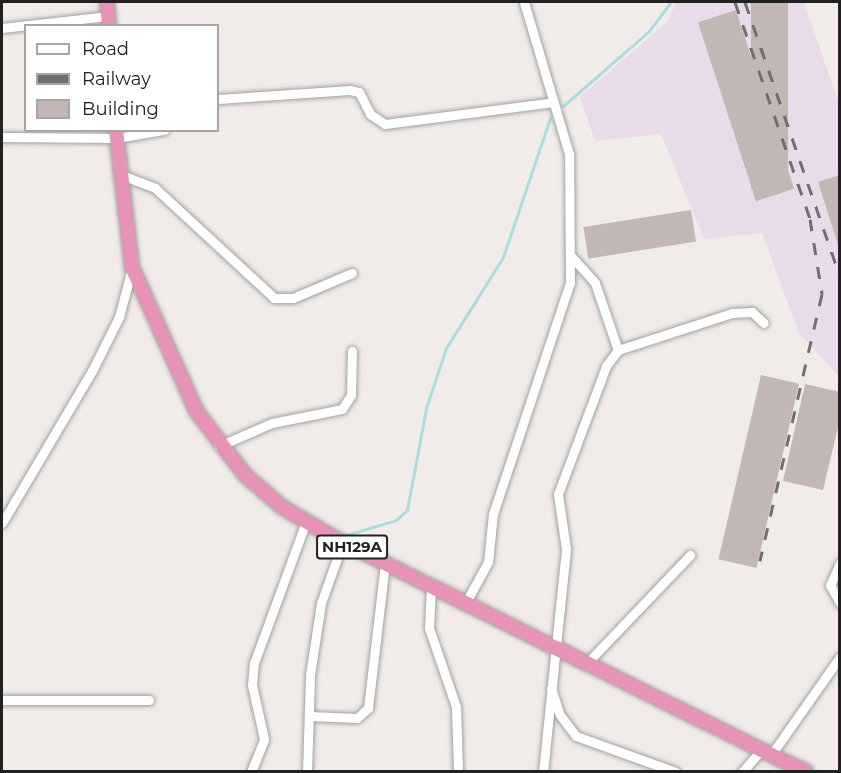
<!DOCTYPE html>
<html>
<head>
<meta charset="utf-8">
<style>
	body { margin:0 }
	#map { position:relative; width:841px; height:773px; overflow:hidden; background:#f1ece9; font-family:Montserrat,sans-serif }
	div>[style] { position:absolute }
	.industrial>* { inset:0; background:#e9dbea }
	.stream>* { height:3px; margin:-1.5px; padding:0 1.5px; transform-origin:1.5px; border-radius:1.5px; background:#aadddc }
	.building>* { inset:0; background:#c2b7b5; transform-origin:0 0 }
	.roads { filter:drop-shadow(0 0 2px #a2a2a2) drop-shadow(0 0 2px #a2a2a2) }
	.minor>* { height:9px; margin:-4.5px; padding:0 4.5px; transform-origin:4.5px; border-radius:4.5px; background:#fff }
	.highway>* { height:14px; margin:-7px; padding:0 7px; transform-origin:7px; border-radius:7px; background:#e693b7 }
	.rail>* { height:3px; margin-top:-1.5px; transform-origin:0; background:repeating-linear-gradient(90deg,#6f6f6f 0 12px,transparent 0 24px) }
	span { translate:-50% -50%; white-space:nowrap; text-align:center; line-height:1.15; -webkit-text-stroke:6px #fff; paint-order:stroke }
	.shield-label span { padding:2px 4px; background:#fff; border:2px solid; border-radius:4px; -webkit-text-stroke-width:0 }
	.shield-label { font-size:15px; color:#212121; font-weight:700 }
	.frame { position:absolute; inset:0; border:3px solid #212121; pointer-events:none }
	.legend { position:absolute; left:24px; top:24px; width:195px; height:108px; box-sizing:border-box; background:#fff; border:2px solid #a6a6a6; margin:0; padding:8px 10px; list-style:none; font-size:18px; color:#212121 }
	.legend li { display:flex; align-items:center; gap:12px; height:30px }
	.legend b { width:30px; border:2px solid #a6a6a6 }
</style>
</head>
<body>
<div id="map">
	<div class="industrial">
		<div style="clip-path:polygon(676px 2px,804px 2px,839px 104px,839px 376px,799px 333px,762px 233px,704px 239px,661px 134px,595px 141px,580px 97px,668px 21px)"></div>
	</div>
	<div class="stream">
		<div style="left:563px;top:106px;width:114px;rotate:-41.1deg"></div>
		<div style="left:649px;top:31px;width:36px;rotate:-53deg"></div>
		<div style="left:343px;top:536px;width:55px;rotate:-16.8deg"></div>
		<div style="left:396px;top:520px;width:15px;rotate:-42deg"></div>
		<div style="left:407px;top:510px;width:104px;rotate:-79.4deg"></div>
		<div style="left:426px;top:408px;width:63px;rotate:-71.6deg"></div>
		<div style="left:446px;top:348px;width:107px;rotate:-57.9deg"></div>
		<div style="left:503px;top:257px;width:147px;rotate:-71.3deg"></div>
	</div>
	<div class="building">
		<div style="left:751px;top:2px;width:37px;height:187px"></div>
		<div style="left:736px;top:10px;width:188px;height:40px;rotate:72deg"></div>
		<div style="clip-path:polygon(840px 175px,840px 248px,839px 248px,818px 182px)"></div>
		<div style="left:691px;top:210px;width:32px;height:109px;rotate:81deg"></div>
		<div style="left:761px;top:375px;width:39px;height:189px;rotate:13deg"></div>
		<div style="clip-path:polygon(805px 384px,840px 392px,840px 419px,823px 490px,783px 481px)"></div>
	</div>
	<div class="roads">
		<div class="minor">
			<div style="left:2px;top:28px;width:107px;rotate:-6.5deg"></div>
			<div style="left:218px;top:99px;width:132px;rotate:-3.9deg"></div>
			<div style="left:350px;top:90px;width:9px;rotate:13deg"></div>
			<div style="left:359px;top:92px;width:25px;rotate:63deg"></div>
			<div style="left:370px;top:114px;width:18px;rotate:34deg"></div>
			<div style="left:385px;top:124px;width:170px;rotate:-7.4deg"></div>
			<div style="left:2px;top:137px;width:115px;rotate:0.5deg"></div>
			<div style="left:117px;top:138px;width:48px;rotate:-9.7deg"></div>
			<div style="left:119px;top:174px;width:39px;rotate:21deg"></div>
			<div style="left:155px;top:188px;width:162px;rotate:42.7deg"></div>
			<div style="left:274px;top:298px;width:19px"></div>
			<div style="left:293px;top:298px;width:64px;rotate:-23deg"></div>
			<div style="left:571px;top:256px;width:36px;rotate:48deg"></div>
			<div style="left:595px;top:283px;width:71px;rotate:71.1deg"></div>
			<div style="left:219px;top:446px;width:58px;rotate:-23.5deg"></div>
			<div style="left:272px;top:423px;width:71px;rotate:-11.3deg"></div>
			<div style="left:342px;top:409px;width:17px;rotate:-57deg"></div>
			<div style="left:351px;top:395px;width:44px;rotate:-88.7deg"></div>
			<div style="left:2px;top:523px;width:177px;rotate:-59.4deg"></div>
			<div style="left:92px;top:371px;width:60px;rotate:-63.4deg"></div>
			<div style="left:119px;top:317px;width:51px;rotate:-75.1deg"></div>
			<div style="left:840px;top:563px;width:24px;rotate:114deg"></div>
			<div style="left:830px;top:585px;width:21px;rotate:61deg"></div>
			<div style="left:431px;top:588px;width:40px;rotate:92.9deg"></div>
			<div style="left:429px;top:628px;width:83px;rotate:71.1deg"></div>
			<div style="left:456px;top:707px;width:65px;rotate:88.2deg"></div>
			<div style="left:465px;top:604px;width:48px;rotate:-61.3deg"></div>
			<div style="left:488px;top:562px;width:48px;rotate:-84.1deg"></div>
			<div style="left:493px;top:514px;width:243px;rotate:-71.6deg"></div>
			<div style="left:570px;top:283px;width:129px;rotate:-90.4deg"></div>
			<div style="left:569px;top:154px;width:159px;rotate:-106.5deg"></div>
			<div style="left:586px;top:664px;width:151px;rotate:-46.3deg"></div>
			<div style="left:551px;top:688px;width:28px;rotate:72deg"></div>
			<div style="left:560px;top:715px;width:26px;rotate:53deg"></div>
			<div style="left:576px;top:736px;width:106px;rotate:19.8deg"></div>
			<div style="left:2px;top:700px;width:147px"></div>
			<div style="left:309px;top:716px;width:48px;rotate:2.4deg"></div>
			<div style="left:357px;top:718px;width:15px;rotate:-42deg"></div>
			<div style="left:368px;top:708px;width:145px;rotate:-83.3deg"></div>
			<div style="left:771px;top:755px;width:120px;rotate:-54.9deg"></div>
			<div style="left:251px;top:772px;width:35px;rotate:-68deg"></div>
			<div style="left:264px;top:739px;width:55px;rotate:-102.5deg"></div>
			<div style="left:252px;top:685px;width:22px;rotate:-85deg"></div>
			<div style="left:254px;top:663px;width:150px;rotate:-69.8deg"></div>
			<div style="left:307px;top:772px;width:97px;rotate:-88.2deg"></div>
			<div style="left:310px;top:675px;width:73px;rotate:-81.3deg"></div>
			<div style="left:321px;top:603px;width:65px;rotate:-70.2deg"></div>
			<div style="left:543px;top:772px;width:224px;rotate:-84.1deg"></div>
			<div style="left:566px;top:549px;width:56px;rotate:-98.3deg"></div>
			<div style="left:558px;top:494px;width:137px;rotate:-69.4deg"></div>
			<div style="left:606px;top:366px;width:20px;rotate:-53deg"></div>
			<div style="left:618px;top:350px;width:120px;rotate:-18deg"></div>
			<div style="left:732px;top:313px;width:20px;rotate:-3deg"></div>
			<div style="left:752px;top:312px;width:16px;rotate:43deg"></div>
			<div style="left:742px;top:772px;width:29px;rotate:-49deg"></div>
		</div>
		<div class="highway">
			<div style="left:107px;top:2px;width:24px;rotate:85deg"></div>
			<div style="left:116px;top:130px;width:138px;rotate:83.3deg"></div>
			<div style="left:132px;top:267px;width:159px;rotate:65.9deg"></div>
			<div style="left:197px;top:412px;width:79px;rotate:52.7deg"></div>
			<div style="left:245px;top:475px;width:49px;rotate:40.9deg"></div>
			<div style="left:282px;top:507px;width:63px;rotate:30.7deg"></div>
			<div style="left:336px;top:539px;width:525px;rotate:26.37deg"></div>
		</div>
	</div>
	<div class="rail">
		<div style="left:735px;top:2px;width:230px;rotate:70.9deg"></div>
		<div style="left:810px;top:219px;width:76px;rotate:80.9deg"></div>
		<div style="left:822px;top:294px;width:274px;rotate:103.1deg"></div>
		<div style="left:745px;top:2px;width:291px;rotate:70.9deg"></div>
	</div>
	<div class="shield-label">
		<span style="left:352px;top:547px">NH129A</span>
	</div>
	<div class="frame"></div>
	<ul class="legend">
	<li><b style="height:8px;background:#fff"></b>Road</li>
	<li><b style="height:8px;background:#6f6f6f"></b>Railway</li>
	<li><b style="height:16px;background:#c2b7b5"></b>Building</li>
	</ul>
</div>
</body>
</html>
